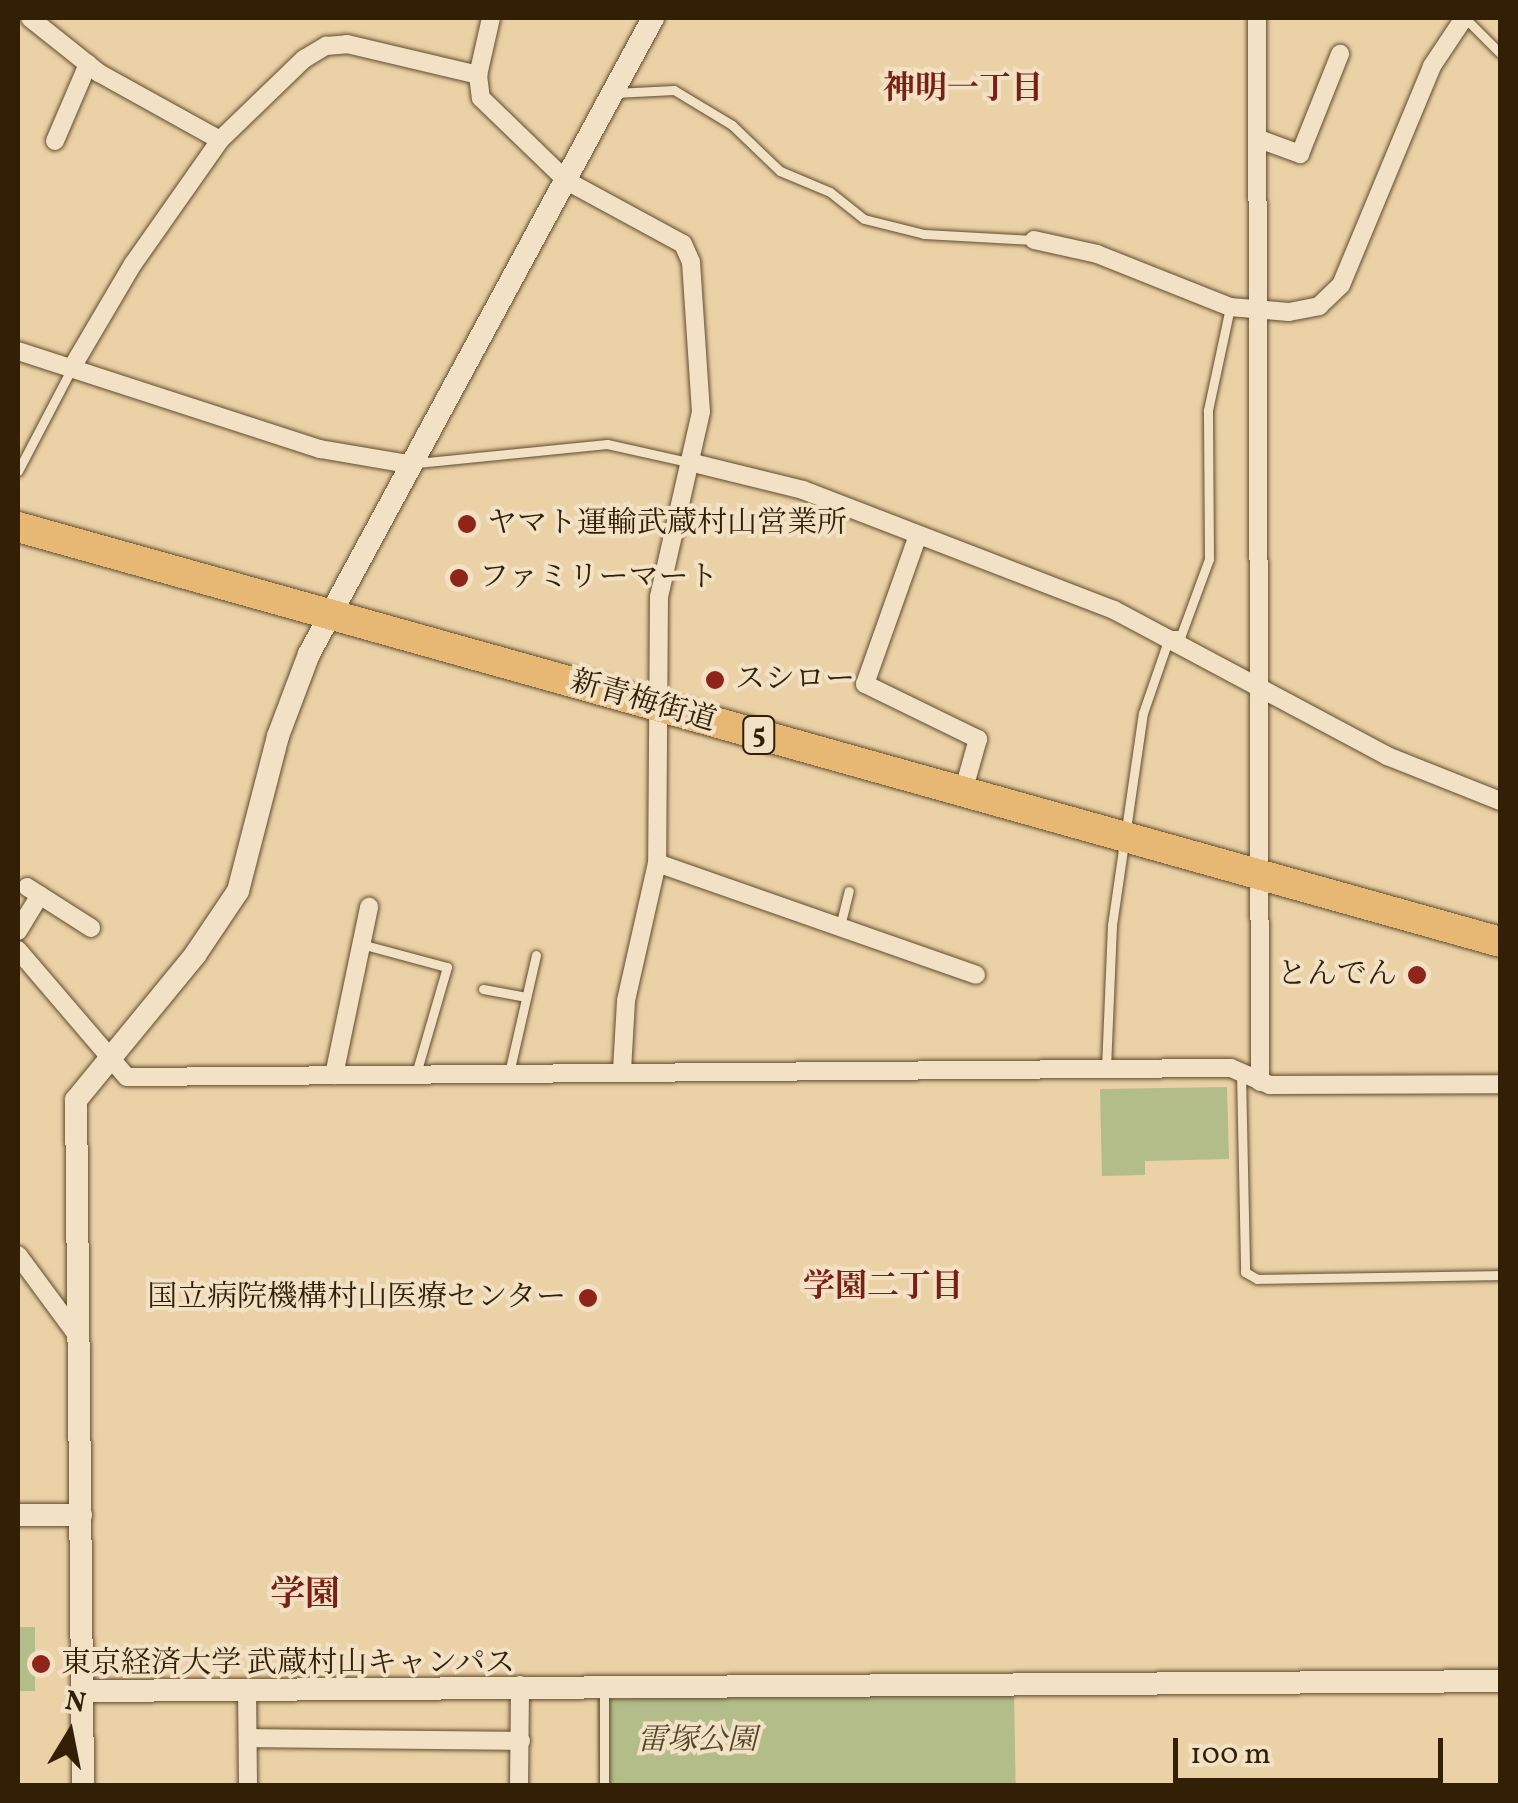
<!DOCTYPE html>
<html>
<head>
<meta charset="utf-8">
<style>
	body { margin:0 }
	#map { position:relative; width:1518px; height:1803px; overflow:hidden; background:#ebd1a6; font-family:Vollkorn,"Noto Serif JP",serif }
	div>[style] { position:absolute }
	.green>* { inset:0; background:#b2bd8a; transform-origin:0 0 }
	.roads { filter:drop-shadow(0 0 2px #604c2d) drop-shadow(0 0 2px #604c2d) }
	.service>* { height:9px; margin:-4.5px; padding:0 4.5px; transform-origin:4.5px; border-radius:4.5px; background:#f2e1c5 }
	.minor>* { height:18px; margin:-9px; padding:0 9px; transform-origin:9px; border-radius:9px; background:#f2e1c5 }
	.tertiary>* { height:22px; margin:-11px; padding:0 11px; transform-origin:11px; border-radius:11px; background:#f2e1c5 }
	.primary>* { height:30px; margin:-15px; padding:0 15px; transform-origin:15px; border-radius:15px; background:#e6b873 }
	.dots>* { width:28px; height:28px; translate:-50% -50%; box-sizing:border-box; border:5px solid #f2e1c5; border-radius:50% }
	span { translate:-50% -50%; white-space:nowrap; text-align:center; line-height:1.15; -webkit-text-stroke:8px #f2e1c5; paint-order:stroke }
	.shield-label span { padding:2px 8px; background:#f2e1c5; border:2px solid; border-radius:8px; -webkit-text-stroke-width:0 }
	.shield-label { font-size:28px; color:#321f05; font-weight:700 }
	.poi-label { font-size:30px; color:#321f05 }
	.left { translate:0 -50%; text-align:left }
	.right { translate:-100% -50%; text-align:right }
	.street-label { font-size:30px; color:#321f05 }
	.park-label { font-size:30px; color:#524626; font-style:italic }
	.neighbourhood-label { font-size:32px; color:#7a1f14; font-weight:700 }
	.quarter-label { font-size:35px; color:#7a1f14; font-weight:700 }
	.frame { position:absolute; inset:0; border:20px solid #321f05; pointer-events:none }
	.north { position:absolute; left:20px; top:1683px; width:100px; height:100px; -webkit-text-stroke:8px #f2e1c5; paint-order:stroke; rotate:10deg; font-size:28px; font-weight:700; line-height:40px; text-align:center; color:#321f05 }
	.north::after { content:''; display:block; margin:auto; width:35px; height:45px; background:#321f05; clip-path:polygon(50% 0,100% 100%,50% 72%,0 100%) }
	.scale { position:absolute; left:1173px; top:1738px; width:270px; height:45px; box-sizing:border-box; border:5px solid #321f05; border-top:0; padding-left:12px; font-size:30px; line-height:35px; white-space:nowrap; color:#321f05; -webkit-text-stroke:8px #f2e1c5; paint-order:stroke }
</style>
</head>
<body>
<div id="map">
	<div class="green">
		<div style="clip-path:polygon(1227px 1087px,1229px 1159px,1145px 1161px,1145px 1175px,1102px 1176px,1100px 1089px)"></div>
		<div style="left:18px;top:1627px;width:17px;height:64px"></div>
		<div style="left:1014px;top:1692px;width:93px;height:417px;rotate:89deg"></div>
	</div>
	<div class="roads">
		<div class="service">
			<div style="left:1465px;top:18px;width:49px;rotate:45deg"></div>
			<div style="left:614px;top:93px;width:60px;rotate:-2.9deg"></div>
			<div style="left:674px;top:90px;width:68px;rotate:31.1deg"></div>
			<div style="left:732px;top:125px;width:66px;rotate:43.8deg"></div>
			<div style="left:780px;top:171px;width:54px;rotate:22.8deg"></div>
			<div style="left:830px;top:192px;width:43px;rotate:38.5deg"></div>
			<div style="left:864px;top:219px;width:62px;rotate:14deg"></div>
			<div style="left:924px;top:234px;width:109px;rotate:3.2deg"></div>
			<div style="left:417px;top:463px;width:191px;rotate:-5.7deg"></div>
			<div style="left:607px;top:444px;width:88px;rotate:12.5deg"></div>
			<div style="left:18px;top:471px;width:119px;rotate:-62.4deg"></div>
			<div style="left:841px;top:922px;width:32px;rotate:-76deg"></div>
			<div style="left:361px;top:944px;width:89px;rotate:15deg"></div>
			<div style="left:447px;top:967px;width:111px;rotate:106.2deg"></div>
			<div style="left:483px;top:989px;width:44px;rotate:10.5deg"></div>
			<div style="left:1106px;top:1068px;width:143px;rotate:-87.6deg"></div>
			<div style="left:1112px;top:925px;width:214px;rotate:-81.7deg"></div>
			<div style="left:1143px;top:713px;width:83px;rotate:-70.9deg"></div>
			<div style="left:1170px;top:635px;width:11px"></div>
			<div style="left:1181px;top:635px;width:81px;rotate:-69.8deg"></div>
			<div style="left:1209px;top:559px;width:149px;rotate:-90.4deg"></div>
			<div style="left:1208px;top:410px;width:105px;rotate:-77.9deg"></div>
			<div style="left:509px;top:1073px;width:121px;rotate:-77.1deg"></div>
			<div style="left:1241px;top:1073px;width:199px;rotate:88.8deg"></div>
			<div style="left:1245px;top:1272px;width:14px;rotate:30deg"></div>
			<div style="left:1257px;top:1279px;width:243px;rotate:-0.9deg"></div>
			<div style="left:604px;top:1688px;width:98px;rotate:90deg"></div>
		</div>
		<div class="minor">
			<div style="left:30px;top:18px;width:88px;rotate:38.6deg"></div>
			<div style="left:99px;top:73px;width:138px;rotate:29deg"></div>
			<div style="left:491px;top:18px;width:58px;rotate:102.8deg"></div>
			<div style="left:478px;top:75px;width:23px;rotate:83deg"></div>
			<div style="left:481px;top:98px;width:120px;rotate:44deg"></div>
			<div style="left:567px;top:181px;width:132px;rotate:28.5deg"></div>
			<div style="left:683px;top:244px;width:20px;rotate:66deg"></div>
			<div style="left:691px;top:262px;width:150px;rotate:86.2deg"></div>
			<div style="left:701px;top:412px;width:190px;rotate:102.8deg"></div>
			<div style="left:659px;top:597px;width:266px;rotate:90.4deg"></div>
			<div style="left:657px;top:863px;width:141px;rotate:102.7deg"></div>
			<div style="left:626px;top:1001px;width:70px;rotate:93.3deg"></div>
			<div style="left:1257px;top:18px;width:1064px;rotate:89.84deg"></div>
			<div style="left:1259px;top:139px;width:44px;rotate:20.1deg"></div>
			<div style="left:1300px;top:154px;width:108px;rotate:-68.2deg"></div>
			<div style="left:55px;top:141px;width:84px;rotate:-66.8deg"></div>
			<div style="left:1034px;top:240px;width:65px;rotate:12.5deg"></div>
			<div style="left:1097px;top:254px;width:143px;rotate:21.7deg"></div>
			<div style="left:1230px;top:307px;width:59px;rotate:4.8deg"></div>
			<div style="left:1289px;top:312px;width:31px;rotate:-11deg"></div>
			<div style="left:1319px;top:306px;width:30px;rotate:-44deg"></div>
			<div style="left:1341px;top:285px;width:237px;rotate:-67.4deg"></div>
			<div style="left:1432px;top:66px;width:58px;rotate:-56.3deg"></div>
			<div style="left:18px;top:351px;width:318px;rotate:18deg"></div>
			<div style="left:320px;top:449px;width:90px;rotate:9.6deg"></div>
			<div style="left:74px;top:364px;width:116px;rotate:-59.5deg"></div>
			<div style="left:133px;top:264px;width:151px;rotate:-54.9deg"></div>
			<div style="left:220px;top:140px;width:117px;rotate:-44deg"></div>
			<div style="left:304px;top:59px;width:26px;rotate:-31deg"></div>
			<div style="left:326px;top:46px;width:21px;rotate:-5deg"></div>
			<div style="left:347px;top:44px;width:135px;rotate:13.3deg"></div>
			<div style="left:693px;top:463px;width:113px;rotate:13.8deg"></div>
			<div style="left:803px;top:490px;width:333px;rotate:21.1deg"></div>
			<div style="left:1114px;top:610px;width:310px;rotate:28.1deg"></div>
			<div style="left:1387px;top:756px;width:122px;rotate:21.7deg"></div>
			<div style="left:917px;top:538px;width:155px;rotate:109.6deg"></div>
			<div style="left:865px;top:684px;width:126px;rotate:26deg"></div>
			<div style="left:978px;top:739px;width:55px;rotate:105.8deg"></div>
			<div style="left:657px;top:863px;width:338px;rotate:19.3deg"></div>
			<div style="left:27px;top:887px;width:76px;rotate:32.6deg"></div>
			<div style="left:18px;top:931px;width:42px;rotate:-58.6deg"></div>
			<div style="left:18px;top:950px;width:167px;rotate:49.4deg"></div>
			<div style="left:127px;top:1077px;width:1104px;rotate:-0.47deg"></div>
			<div style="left:1231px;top:1068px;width:43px;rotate:23.6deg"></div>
			<div style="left:1270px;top:1085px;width:230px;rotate:-0.2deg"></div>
			<div style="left:334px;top:1075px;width:172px;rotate:-78.2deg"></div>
			<div style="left:18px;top:1255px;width:104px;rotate:53.6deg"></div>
			<div style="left:247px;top:1689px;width:97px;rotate:89.4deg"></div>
			<div style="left:248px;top:1738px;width:273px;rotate:0.6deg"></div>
			<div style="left:519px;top:1786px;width:101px;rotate:-89.4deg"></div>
		</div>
		<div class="tertiary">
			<div style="left:18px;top:1515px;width:63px"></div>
			<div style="left:84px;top:1691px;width:1416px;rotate:-0.4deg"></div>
			<div style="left:83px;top:1786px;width:686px;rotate:-90.58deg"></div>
			<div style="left:76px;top:1100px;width:188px;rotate:-50.6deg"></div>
			<div style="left:195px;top:955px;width:77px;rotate:-56.1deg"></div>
			<div style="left:238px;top:891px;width:160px;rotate:-75.5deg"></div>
			<div style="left:278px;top:736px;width:88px;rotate:-69.3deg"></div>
			<div style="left:309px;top:654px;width:723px;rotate:-61.59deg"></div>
		</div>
		<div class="primary">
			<div style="left:18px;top:527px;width:1539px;rotate:15.64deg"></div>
		</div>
	</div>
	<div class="dots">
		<div style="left:467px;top:524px;background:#8f2418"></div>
		<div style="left:459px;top:578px;background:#8f2418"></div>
		<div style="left:715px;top:680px;background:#8f2418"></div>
		<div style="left:1417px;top:975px;background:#8f2418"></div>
		<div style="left:588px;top:1298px;background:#8f2418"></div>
		<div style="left:41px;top:1664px;background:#8f2418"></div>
	</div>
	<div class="shield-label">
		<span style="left:759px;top:735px">5</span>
	</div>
	<div class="poi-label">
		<span class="left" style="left:487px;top:524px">ヤマト運輸武蔵村山営業所</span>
		<span class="left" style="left:479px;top:578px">ファミリーマート</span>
		<span class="left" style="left:735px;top:680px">スシロー</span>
		<span class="right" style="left:1397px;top:975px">とんでん</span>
		<span class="right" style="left:566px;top:1298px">国立病院機構村山医療センター</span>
		<span class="left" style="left:61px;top:1664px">東京経済大学 武蔵村山キャンパス</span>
	</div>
	<div class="street-label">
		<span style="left:643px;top:702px;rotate:16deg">新青梅街道</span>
	</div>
	<div class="park-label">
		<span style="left:697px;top:1741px">雷塚公園</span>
	</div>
	<div class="neighbourhood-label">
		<span style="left:963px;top:90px">神明一丁目</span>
		<span style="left:883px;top:1288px">学園二丁目</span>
	</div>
	<div class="quarter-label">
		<span style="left:305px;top:1596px">学園</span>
	</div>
	<div class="frame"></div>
	<div class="north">N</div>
	<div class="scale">100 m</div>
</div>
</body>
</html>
